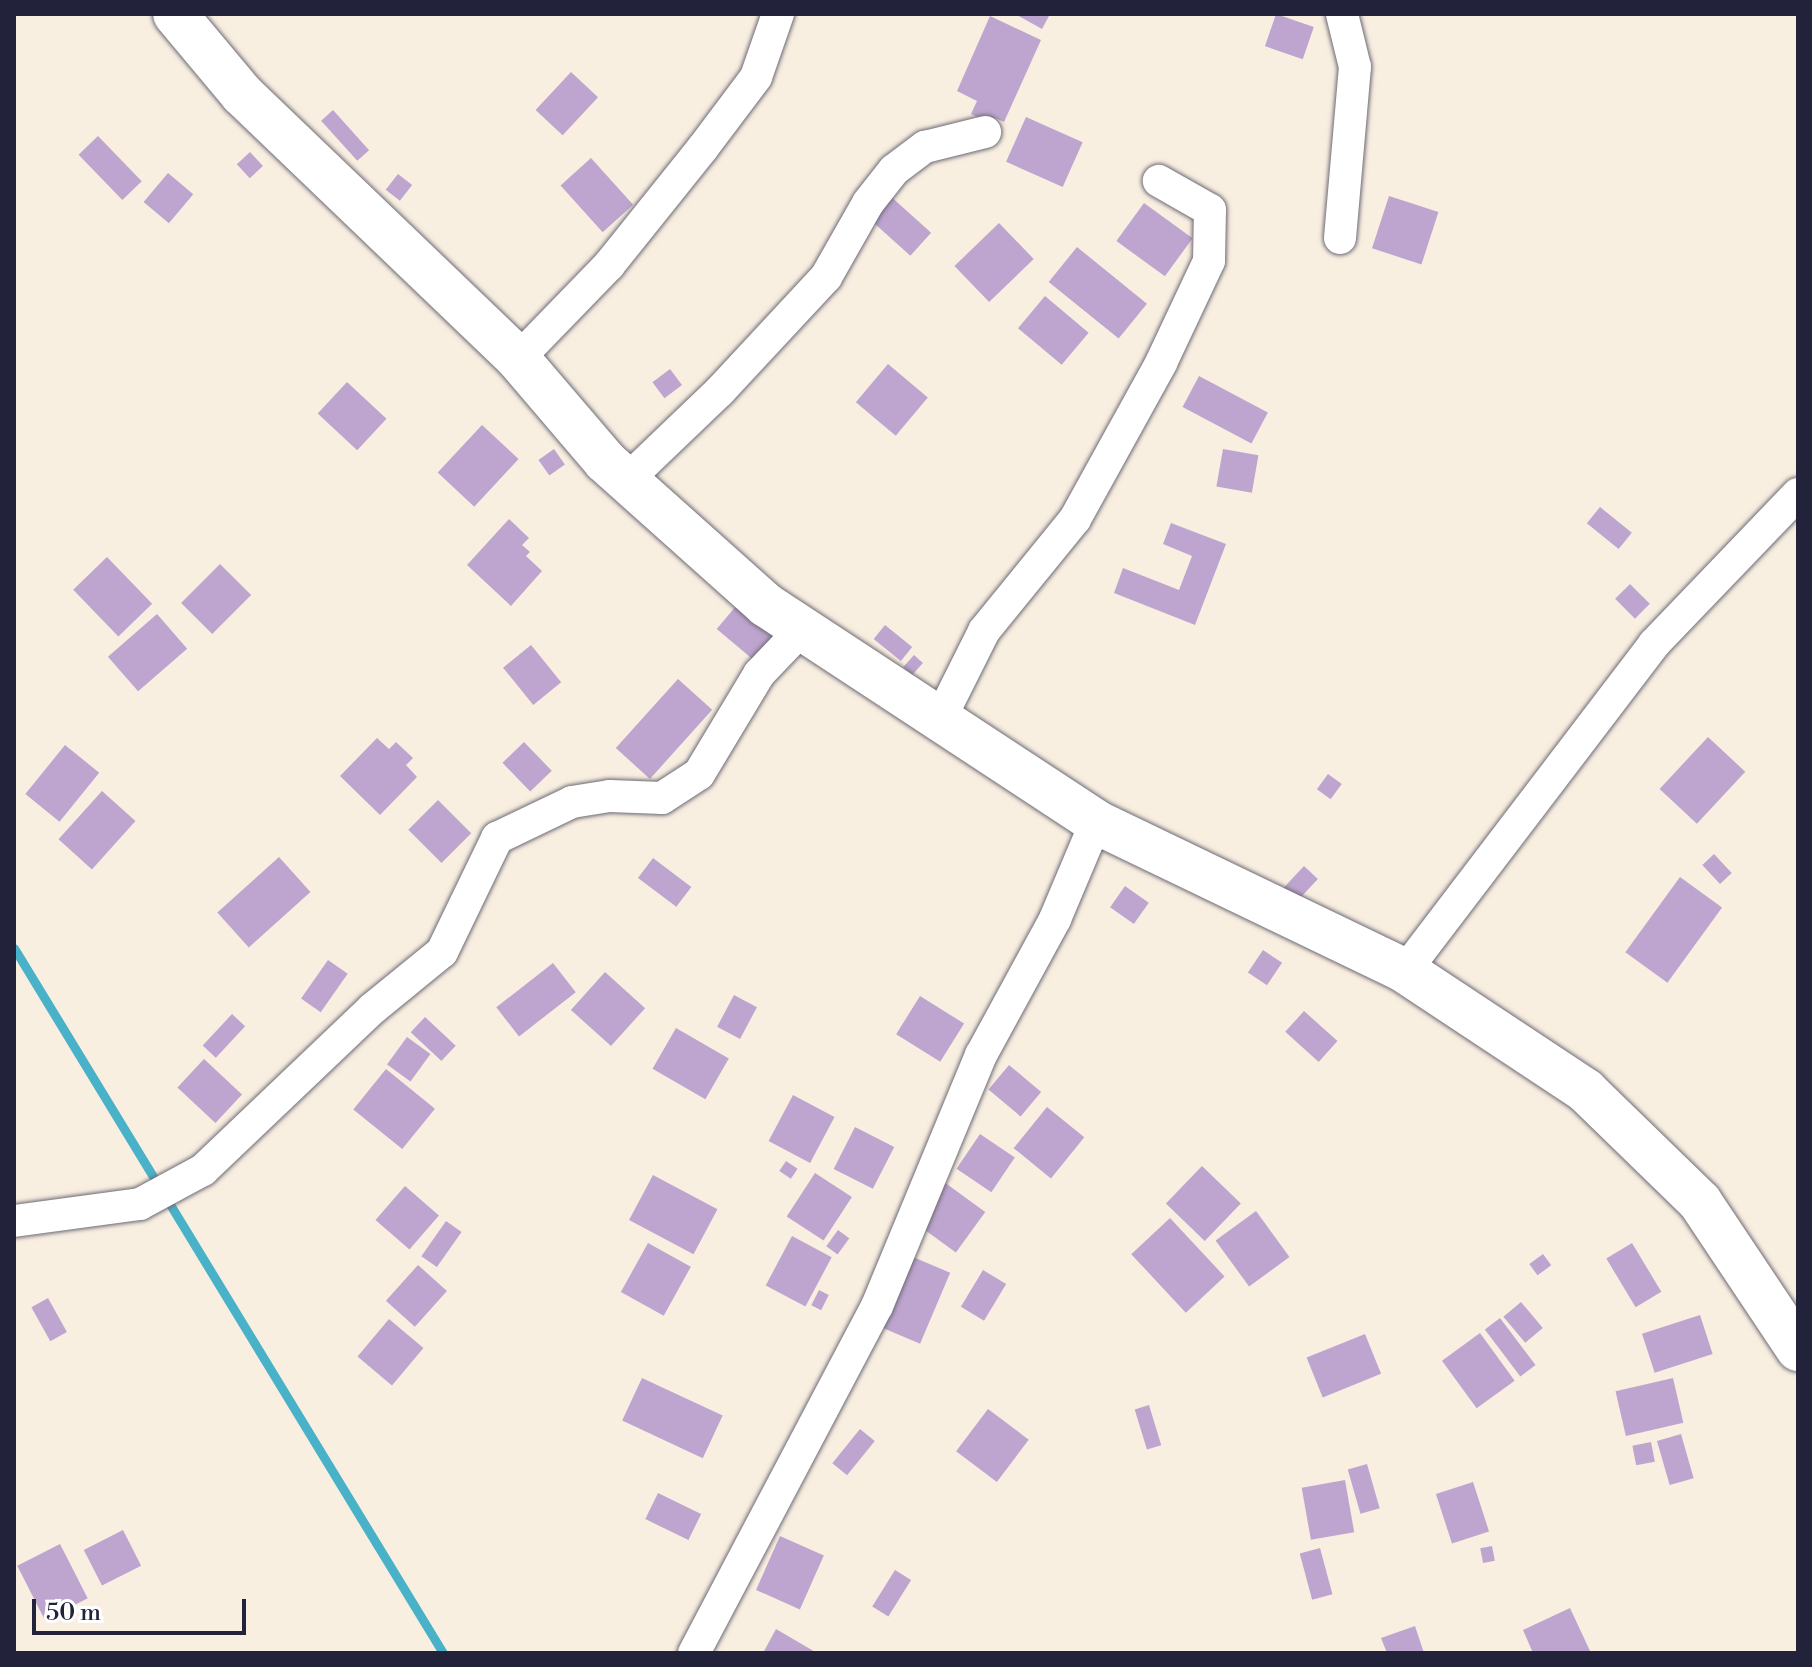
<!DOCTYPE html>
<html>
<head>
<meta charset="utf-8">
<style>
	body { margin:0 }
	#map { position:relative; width:1812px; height:1667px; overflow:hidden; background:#f9efe1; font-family:"Libre Bodoni",serif }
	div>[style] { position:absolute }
	.stream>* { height:9px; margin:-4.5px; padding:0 4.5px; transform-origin:4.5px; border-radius:4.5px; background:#49b2c8 }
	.building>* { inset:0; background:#bea5d0; transform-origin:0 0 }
	.roads { filter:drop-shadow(0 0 2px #6d6a75) drop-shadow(0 0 2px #6d6a75) }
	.street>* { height:32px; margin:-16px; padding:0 16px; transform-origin:16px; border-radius:16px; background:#fff }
	.secondary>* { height:44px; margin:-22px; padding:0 22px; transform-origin:22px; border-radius:22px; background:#fff }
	span { translate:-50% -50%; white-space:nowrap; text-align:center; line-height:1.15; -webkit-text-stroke:6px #fff; paint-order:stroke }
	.frame { position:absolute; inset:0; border:16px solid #22223b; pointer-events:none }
	.scale { position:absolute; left:32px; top:1599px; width:214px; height:36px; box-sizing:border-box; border:4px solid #22223b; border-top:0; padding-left:10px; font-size:24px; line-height:28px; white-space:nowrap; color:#22223b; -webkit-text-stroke:6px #fff; paint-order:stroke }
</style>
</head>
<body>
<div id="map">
	<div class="stream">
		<div style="left:14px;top:948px;width:825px;rotate:58.68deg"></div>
	</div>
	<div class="building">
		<div style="clip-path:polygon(1015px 14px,1050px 14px,1042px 29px)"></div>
		<div style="left:1276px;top:14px;width:40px;height:34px;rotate:19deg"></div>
		<div style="clip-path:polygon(990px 16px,1041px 40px,1004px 122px,995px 118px,992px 124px,971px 114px,977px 101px,957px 91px)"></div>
		<div style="left:571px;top:72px;width:37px;height:52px;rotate:43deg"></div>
		<div style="left:333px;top:110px;width:54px;height:16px;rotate:48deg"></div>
		<div style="left:1026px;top:117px;width:62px;height:49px;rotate:24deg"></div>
		<div style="left:98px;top:136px;width:63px;height:27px;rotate:46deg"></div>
		<div style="left:250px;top:152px;width:19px;height:18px;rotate:47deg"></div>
		<div style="left:591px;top:158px;width:63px;height:41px;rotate:48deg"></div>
		<div style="left:168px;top:173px;width:33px;height:38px;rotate:40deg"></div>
		<div style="left:398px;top:174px;width:18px;height:20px;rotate:38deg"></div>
		<div style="left:888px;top:194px;width:58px;height:31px;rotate:42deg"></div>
		<div style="left:1389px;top:196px;width:52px;height:55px;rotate:18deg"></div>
		<div style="left:1144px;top:203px;width:60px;height:47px;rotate:36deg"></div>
		<div style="left:999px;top:223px;width:50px;height:62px;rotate:46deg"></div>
		<div style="left:1077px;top:247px;width:90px;height:45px;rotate:39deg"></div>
		<div style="left:1045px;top:296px;width:57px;height:42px;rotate:40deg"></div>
		<div style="left:888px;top:364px;width:52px;height:50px;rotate:40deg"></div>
		<div style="left:670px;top:369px;width:20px;height:22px;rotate:53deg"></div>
		<div style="left:1199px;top:376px;width:78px;height:35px;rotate:28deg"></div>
		<div style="left:347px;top:382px;width:54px;height:43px;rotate:43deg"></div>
		<div style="left:482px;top:425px;width:50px;height:65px;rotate:43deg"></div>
		<div style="left:554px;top:449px;width:19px;height:19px;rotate:55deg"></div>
		<div style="left:1223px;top:449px;width:36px;height:38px;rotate:10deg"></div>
		<div style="left:1600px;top:507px;width:41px;height:21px;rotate:39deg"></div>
		<div style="clip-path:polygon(509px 519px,529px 538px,522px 545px,530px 552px,526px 556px,542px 571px,511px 606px,467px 565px)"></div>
		<div style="clip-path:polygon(1171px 523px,1226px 544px,1195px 625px,1114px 593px,1123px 568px,1179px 590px,1192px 556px,1163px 544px)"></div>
		<div style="left:107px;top:557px;width:65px;height:47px;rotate:46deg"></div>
		<div style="left:220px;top:564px;width:44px;height:55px;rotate:45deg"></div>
		<div style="left:1630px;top:584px;width:28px;height:21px;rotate:45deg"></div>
		<div style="left:736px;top:606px;width:54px;height:30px;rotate:40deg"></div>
		<div style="left:157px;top:614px;width:46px;height:65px;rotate:49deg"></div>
		<div style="left:885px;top:625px;width:35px;height:18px;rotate:39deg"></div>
		<div style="left:531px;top:645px;width:48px;height:36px;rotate:51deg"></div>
		<div style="left:914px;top:655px;width:12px;height:16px;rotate:42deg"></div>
		<div style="left:678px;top:679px;width:46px;height:93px;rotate:42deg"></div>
		<div style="left:1708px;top:737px;width:51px;height:71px;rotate:43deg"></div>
		<div style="clip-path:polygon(377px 738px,389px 749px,396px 742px,413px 758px,406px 765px,417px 777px,380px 815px,340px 776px)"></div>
		<div style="left:524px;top:742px;width:40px;height:30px;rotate:46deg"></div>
		<div style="left:65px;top:745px;width:44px;height:63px;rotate:39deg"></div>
		<div style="left:1328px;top:774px;width:17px;height:19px;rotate:36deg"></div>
		<div style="left:102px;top:791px;width:45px;height:65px;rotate:42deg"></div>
		<div style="left:438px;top:800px;width:47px;height:42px;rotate:45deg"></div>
		<div style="left:1714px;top:854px;width:26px;height:16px;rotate:47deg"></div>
		<div style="left:279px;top:857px;width:47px;height:83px;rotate:48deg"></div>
		<div style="left:653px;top:858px;width:48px;height:25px;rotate:37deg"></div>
		<div style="left:1304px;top:866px;width:19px;height:34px;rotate:43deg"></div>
		<div style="left:1680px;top:877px;width:52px;height:93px;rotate:36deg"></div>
		<div style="left:1125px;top:886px;width:29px;height:26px;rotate:35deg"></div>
		<div style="left:1263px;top:950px;width:23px;height:27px;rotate:34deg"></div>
		<div style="left:328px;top:960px;width:24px;height:47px;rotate:35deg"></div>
		<div style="left:553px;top:963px;width:37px;height:72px;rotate:52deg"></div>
		<div style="left:605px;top:972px;width:54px;height:51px;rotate:42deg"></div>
		<div style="left:734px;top:995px;width:26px;height:36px;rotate:28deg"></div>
		<div style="left:920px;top:996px;width:52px;height:45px;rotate:32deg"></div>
		<div style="left:1304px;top:1011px;width:45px;height:28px;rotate:42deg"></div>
		<div style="left:232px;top:1014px;width:18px;height:43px;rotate:43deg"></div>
		<div style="left:425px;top:1017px;width:42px;height:21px;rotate:43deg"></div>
		<div style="left:676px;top:1028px;width:61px;height:47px;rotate:30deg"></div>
		<div style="left:407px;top:1037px;width:29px;height:34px;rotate:36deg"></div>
		<div style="left:204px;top:1059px;width:52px;height:39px;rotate:43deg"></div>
		<div style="left:1009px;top:1065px;width:42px;height:32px;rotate:40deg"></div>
		<div style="left:386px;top:1069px;width:63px;height:52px;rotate:39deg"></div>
		<div style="left:793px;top:1095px;width:47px;height:52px;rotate:28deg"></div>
		<div style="left:1047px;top:1107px;width:48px;height:53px;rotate:39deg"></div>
		<div style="left:855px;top:1127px;width:44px;height:47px;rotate:27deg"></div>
		<div style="left:980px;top:1134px;width:42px;height:42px;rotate:34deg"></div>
		<div style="left:786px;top:1161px;width:14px;height:12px;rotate:34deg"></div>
		<div style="left:1202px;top:1166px;width:54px;height:52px;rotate:44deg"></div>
		<div style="left:815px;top:1173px;width:44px;height:52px;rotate:33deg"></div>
		<div style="left:653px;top:1175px;width:73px;height:51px;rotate:28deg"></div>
		<div style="left:944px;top:1182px;width:51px;height:50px;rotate:36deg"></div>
		<div style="left:405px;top:1186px;width:45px;height:45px;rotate:41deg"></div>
		<div style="left:1256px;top:1211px;width:57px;height:50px;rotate:54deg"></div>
		<div style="left:1170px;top:1218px;width:80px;height:53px;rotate:47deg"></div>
		<div style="left:446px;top:1221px;width:19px;height:43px;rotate:35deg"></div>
		<div style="left:838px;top:1230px;width:14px;height:20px;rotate:36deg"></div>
		<div style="left:792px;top:1236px;width:45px;height:56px;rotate:28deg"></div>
		<div style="left:648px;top:1243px;width:49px;height:56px;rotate:29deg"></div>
		<div style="left:1632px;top:1243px;width:57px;height:30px;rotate:59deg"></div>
		<div style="left:906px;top:1254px;width:48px;height:77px;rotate:23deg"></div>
		<div style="left:1543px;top:1254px;width:14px;height:17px;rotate:54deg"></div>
		<div style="left:418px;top:1265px;width:39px;height:48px;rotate:42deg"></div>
		<div style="left:983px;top:1270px;width:27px;height:43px;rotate:31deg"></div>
		<div style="left:819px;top:1290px;width:11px;height:17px;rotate:27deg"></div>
		<div style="left:48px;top:1298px;width:39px;height:19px;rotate:61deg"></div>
		<div style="left:1521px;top:1302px;width:34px;height:23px;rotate:50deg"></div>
		<div style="left:1700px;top:1315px;width:41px;height:61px;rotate:72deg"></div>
		<div style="left:1500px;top:1318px;width:59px;height:19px;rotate:53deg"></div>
		<div style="left:389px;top:1319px;width:45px;height:49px;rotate:40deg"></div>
		<div style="left:1480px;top:1333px;width:59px;height:47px;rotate:54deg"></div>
		<div style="left:1365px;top:1334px;width:43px;height:63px;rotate:68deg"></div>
		<div style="left:642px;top:1378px;width:89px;height:47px;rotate:25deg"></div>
		<div style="left:1673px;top:1378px;width:46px;height:59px;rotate:77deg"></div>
		<div style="left:1149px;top:1405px;width:42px;height:15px;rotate:73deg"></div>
		<div style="left:988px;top:1409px;width:51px;height:53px;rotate:37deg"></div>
		<div style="left:860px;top:1429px;width:19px;height:44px;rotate:39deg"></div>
		<div style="left:1681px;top:1434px;width:46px;height:25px;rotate:74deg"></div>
		<div style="left:1651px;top:1442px;width:20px;height:19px;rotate:79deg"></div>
		<div style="left:1367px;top:1464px;width:46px;height:20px;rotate:74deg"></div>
		<div style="left:1345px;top:1480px;width:53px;height:44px;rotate:80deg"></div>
		<div style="left:1473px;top:1482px;width:52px;height:39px;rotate:72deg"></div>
		<div style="left:658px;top:1493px;width:48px;height:29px;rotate:26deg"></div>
		<div style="left:123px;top:1530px;width:40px;height:44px;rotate:63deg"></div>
		<div style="left:780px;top:1536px;width:48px;height:59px;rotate:24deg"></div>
		<div style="left:60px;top:1544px;width:61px;height:48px;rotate:63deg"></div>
		<div style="left:1492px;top:1546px;width:15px;height:12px;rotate:79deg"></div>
		<div style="left:1320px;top:1548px;width:48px;height:21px;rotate:75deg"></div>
		<div style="left:895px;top:1570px;width:19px;height:43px;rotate:32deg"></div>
		<div style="clip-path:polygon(1570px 1608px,1591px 1653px,1533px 1653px,1523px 1630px)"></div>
		<div style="clip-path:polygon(1415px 1626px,1424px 1653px,1387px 1653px,1381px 1638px)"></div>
		<div style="clip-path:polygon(776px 1629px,817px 1653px,763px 1653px)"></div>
	</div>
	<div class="roads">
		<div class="street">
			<div style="left:1340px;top:238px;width:172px;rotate:-85deg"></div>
			<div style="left:1355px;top:67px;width:55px;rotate:-103.8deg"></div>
			<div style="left:518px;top:359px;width:131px;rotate:-45.9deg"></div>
			<div style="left:609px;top:265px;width:149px;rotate:-51.3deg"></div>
			<div style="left:702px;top:149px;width:90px;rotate:-53.1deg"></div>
			<div style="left:756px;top:77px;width:67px;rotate:-70.8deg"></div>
			<div style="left:626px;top:481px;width:130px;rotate:-43.8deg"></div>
			<div style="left:720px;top:391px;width:156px;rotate:-47.1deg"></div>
			<div style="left:826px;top:277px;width:85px;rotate:-60.4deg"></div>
			<div style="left:868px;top:203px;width:42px;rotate:-51.8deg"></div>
			<div style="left:894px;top:170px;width:39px;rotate:-37deg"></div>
			<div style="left:925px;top:147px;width:62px;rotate:-14deg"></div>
			<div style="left:940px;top:719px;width:98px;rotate:-63.4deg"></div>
			<div style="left:984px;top:631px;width:144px;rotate:-50.9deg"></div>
			<div style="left:1075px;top:519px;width:178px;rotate:-61.1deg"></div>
			<div style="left:1161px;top:363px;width:113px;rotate:-64.8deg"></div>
			<div style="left:1209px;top:261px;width:51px;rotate:-88.9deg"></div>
			<div style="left:1210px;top:210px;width:59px;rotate:-150.4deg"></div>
			<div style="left:1405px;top:971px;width:411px;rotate:-52.7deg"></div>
			<div style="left:1654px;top:644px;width:208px;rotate:-46.2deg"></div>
			<div style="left:14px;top:1221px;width:127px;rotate:-7.7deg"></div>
			<div style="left:140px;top:1204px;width:72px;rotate:-28.4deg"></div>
			<div style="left:203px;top:1170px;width:233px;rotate:-43.6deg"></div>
			<div style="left:372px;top:1009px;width:90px;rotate:-39.2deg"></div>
			<div style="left:442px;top:952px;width:127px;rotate:-64.2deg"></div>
			<div style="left:497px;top:838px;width:83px;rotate:-25.6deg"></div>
			<div style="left:572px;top:802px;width:38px;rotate:-9deg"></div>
			<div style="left:610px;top:796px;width:52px;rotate:2.2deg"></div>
			<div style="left:662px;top:798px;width:44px;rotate:-33deg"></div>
			<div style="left:699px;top:774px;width:117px;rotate:-59deg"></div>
			<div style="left:759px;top:674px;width:62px;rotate:-46.3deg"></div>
			<div style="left:694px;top:1653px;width:392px;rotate:-62.2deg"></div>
			<div style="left:877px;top:1306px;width:272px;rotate:-67.5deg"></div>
			<div style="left:981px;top:1055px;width:155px;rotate:-61.4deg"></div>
			<div style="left:1055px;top:919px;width:105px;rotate:-67.1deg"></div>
		</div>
		<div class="secondary">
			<div style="left:175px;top:14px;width:104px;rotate:50.1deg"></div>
			<div style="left:242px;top:94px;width:383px;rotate:43.8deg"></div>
			<div style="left:518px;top:359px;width:134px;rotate:49.5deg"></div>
			<div style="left:605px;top:461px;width:216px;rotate:41.8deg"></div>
			<div style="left:766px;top:605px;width:395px;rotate:33.3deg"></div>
			<div style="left:1096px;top:822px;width:343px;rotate:25.7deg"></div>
			<div style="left:1405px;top:971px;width:217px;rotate:33.5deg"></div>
			<div style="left:1586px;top:1091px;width:159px;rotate:44.2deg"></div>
			<div style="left:1700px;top:1202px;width:177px;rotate:56.3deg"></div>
		</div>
	</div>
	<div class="frame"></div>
	<div class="scale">50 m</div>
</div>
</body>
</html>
